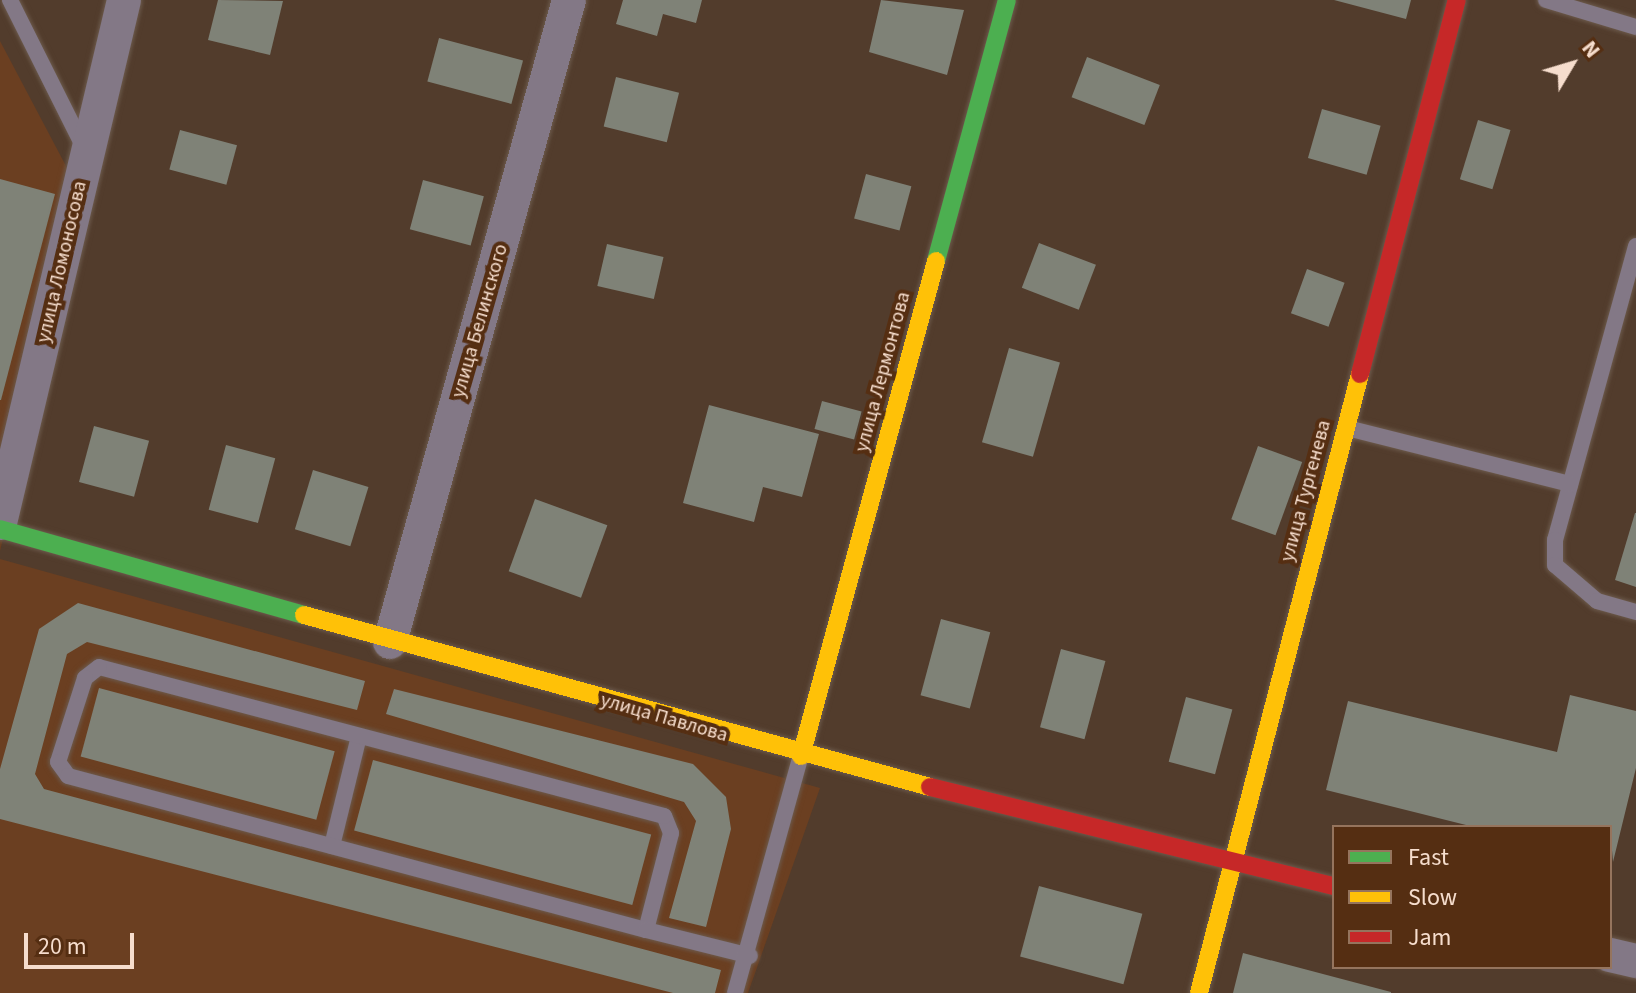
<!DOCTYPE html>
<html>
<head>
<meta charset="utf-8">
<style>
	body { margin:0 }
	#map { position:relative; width:1636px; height:993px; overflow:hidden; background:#523c2c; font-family:"Source Sans 3",sans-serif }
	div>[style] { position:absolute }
	.built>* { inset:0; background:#6b3f21 }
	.building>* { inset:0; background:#7f8277; transform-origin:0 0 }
	.roads { filter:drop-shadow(0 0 2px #6c5a4c) drop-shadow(0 0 2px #6c5a4c) }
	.lane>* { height:16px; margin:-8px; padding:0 8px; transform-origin:8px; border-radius:8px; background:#837886 }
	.street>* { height:34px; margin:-17px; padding:0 17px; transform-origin:17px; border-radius:17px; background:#837886 }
	.fast>* { height:18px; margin:-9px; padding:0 9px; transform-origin:9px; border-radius:9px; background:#4caf50 }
	.slow>* { height:18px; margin:-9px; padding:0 9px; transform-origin:9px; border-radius:9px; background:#ffc107 }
	.jam>* { height:18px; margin:-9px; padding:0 9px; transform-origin:9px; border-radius:9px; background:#c62828 }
	span { translate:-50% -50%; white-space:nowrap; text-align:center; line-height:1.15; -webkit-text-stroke:8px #552e12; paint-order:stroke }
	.street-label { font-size:20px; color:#f6ddcd }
	.legend { position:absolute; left:1332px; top:825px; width:280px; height:144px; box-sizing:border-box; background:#552e12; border:2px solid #95745d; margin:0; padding:10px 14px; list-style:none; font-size:24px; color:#f6ddcd }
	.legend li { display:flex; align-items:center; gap:16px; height:40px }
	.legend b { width:40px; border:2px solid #95745d }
	.north { position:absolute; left:1532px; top:24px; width:80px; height:80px; -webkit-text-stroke:6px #552e12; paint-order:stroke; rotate:52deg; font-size:22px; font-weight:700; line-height:32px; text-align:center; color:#f6ddcd }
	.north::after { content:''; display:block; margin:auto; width:28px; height:36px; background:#f6ddcd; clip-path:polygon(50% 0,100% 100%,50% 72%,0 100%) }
	.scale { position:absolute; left:24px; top:933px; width:110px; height:36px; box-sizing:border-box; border:4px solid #f6ddcd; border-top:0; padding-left:10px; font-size:24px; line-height:28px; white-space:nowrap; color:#f6ddcd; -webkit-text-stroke:6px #552e12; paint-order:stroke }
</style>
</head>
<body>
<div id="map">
	<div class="built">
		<div style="clip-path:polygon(0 41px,85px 202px,0 551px)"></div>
		<div style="clip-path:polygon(0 559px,820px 788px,748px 993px,0 993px)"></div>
	</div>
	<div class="building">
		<div style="clip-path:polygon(218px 0,283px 1px,270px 55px,208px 40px)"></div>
		<div style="clip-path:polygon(623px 0,702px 0,696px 23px,663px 14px,657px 36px,616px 24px)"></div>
		<div style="clip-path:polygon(881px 0,964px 10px,947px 75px,869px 52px)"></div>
		<div style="clip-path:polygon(1334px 0,1411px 0,1406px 19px)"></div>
		<div style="left:439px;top:38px;width:87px;height:45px;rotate:15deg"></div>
		<div style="left:1087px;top:57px;width:78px;height:43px;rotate:21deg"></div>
		<div style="left:616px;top:77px;width:65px;height:51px;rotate:14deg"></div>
		<div style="left:1322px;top:109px;width:61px;height:51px;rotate:16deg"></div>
		<div style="left:1478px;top:120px;width:34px;height:62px;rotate:17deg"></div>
		<div style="left:180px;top:130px;width:59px;height:41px;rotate:15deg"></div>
		<div style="left:866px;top:174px;width:47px;height:46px;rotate:15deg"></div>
		<div style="clip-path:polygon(0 179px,55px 194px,1px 400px,0 400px)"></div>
		<div style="left:423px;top:180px;width:63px;height:51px;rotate:15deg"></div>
		<div style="left:1039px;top:243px;width:61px;height:48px;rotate:21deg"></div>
		<div style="left:607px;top:244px;width:58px;height:43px;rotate:13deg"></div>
		<div style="left:1307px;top:269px;width:40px;height:47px;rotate:20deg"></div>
		<div style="left:1009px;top:348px;width:53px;height:98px;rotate:16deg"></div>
		<div style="left:822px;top:401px;width:41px;height:29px;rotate:15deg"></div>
		<div style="clip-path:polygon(709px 405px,819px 434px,802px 497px,763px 487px,754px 522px,683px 503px)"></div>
		<div style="left:94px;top:426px;width:57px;height:58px;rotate:15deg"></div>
		<div style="left:226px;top:445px;width:51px;height:67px;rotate:15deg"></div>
		<div style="left:1258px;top:446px;width:47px;height:78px;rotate:20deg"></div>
		<div style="left:313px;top:470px;width:58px;height:62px;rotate:17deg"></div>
		<div style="left:535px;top:499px;width:77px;height:77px;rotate:20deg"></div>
		<div style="clip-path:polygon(1635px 513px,1636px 513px,1636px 587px,1615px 580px)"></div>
		<div style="clip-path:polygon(78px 603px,365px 681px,357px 710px,87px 642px,67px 654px,35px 774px,44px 789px,721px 970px,715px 993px,673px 993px,0 819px,0 769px,39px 629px)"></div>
		<div style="left:941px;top:619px;width:51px;height:79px;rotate:15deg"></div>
		<div style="left:1061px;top:649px;width:46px;height:81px;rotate:15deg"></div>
		<div style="left:99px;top:688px;width:244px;height:71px;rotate:15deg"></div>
		<div style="clip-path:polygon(394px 689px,693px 764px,726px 797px,731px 829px,706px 927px,669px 918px,696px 821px,684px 802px,386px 714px)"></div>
		<div style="clip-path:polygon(1570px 695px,1636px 711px,1636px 768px,1613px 862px,1610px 827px,1474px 827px,1326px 790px,1348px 701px,1557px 752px)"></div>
		<div style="left:1186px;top:697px;width:48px;height:67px;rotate:15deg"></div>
		<div style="left:373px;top:760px;width:288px;height:73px;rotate:15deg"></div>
		<div style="left:1039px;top:886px;width:107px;height:73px;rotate:15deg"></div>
		<div style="clip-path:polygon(1243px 953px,1391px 992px,1391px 993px,1233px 993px)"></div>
	</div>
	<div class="roads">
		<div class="lane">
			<div style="left:10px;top:0;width:168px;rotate:63.4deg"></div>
			<div style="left:1546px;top:0;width:94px;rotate:16.7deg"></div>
			<div style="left:1636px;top:246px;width:305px;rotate:105.4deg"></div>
			<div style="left:1555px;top:540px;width:25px;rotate:90deg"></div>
			<div style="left:1555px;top:565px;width:55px;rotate:40.6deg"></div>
			<div style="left:1597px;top:601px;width:41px;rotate:15.8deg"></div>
			<div style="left:1347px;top:428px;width:230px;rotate:14.1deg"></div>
			<div style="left:332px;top:846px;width:113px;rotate:-76.2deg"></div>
			<div style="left:646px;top:930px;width:100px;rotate:-75.5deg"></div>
			<div style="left:671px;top:833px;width:18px;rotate:-112deg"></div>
			<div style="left:664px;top:816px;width:584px;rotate:-165.23deg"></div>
			<div style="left:99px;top:667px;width:18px;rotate:142deg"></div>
			<div style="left:85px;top:678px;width:88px;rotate:107.8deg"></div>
			<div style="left:58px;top:762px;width:17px;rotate:54deg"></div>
			<div style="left:68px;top:776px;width:598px;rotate:14.92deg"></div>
			<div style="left:646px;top:930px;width:107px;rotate:14deg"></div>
			<div style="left:735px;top:993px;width:244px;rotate:-74.5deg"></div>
		</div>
		<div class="street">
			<div style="left:0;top:523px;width:537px;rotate:-76.66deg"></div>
			<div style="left:390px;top:642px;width:666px;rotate:-74.42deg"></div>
			<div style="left:1610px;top:955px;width:27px;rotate:13deg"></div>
		</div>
		<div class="fast">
			<div style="left:936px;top:261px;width:270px;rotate:-74.8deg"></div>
			<div style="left:0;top:529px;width:316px;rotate:15.8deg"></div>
		</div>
		<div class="slow">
			<div style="left:304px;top:615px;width:649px;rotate:15.36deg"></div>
			<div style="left:801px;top:756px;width:513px;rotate:-74.74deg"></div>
			<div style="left:1199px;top:993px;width:640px;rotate:-75.42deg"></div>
		</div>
		<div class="jam">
			<div style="left:1360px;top:374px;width:386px;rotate:-75.5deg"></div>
			<div style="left:930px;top:787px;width:416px;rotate:13.8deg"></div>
		</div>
	</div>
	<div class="street-label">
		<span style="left:62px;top:262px;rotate:-77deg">улица Ломоносова</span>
		<span style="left:480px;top:321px;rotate:-74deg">улица Белинского</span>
		<span style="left:883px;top:372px;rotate:-75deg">улица Лермонтова</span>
		<span style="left:1306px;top:491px;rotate:-75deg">улица Тургенева</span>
		<span style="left:664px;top:718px;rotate:16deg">улица Павлова</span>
	</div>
	<ul class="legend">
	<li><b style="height:10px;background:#4caf50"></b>Fast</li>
	<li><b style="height:10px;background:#ffc107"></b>Slow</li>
	<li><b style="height:10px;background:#c62828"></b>Jam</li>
	</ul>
	<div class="north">N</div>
	<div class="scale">20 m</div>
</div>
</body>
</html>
